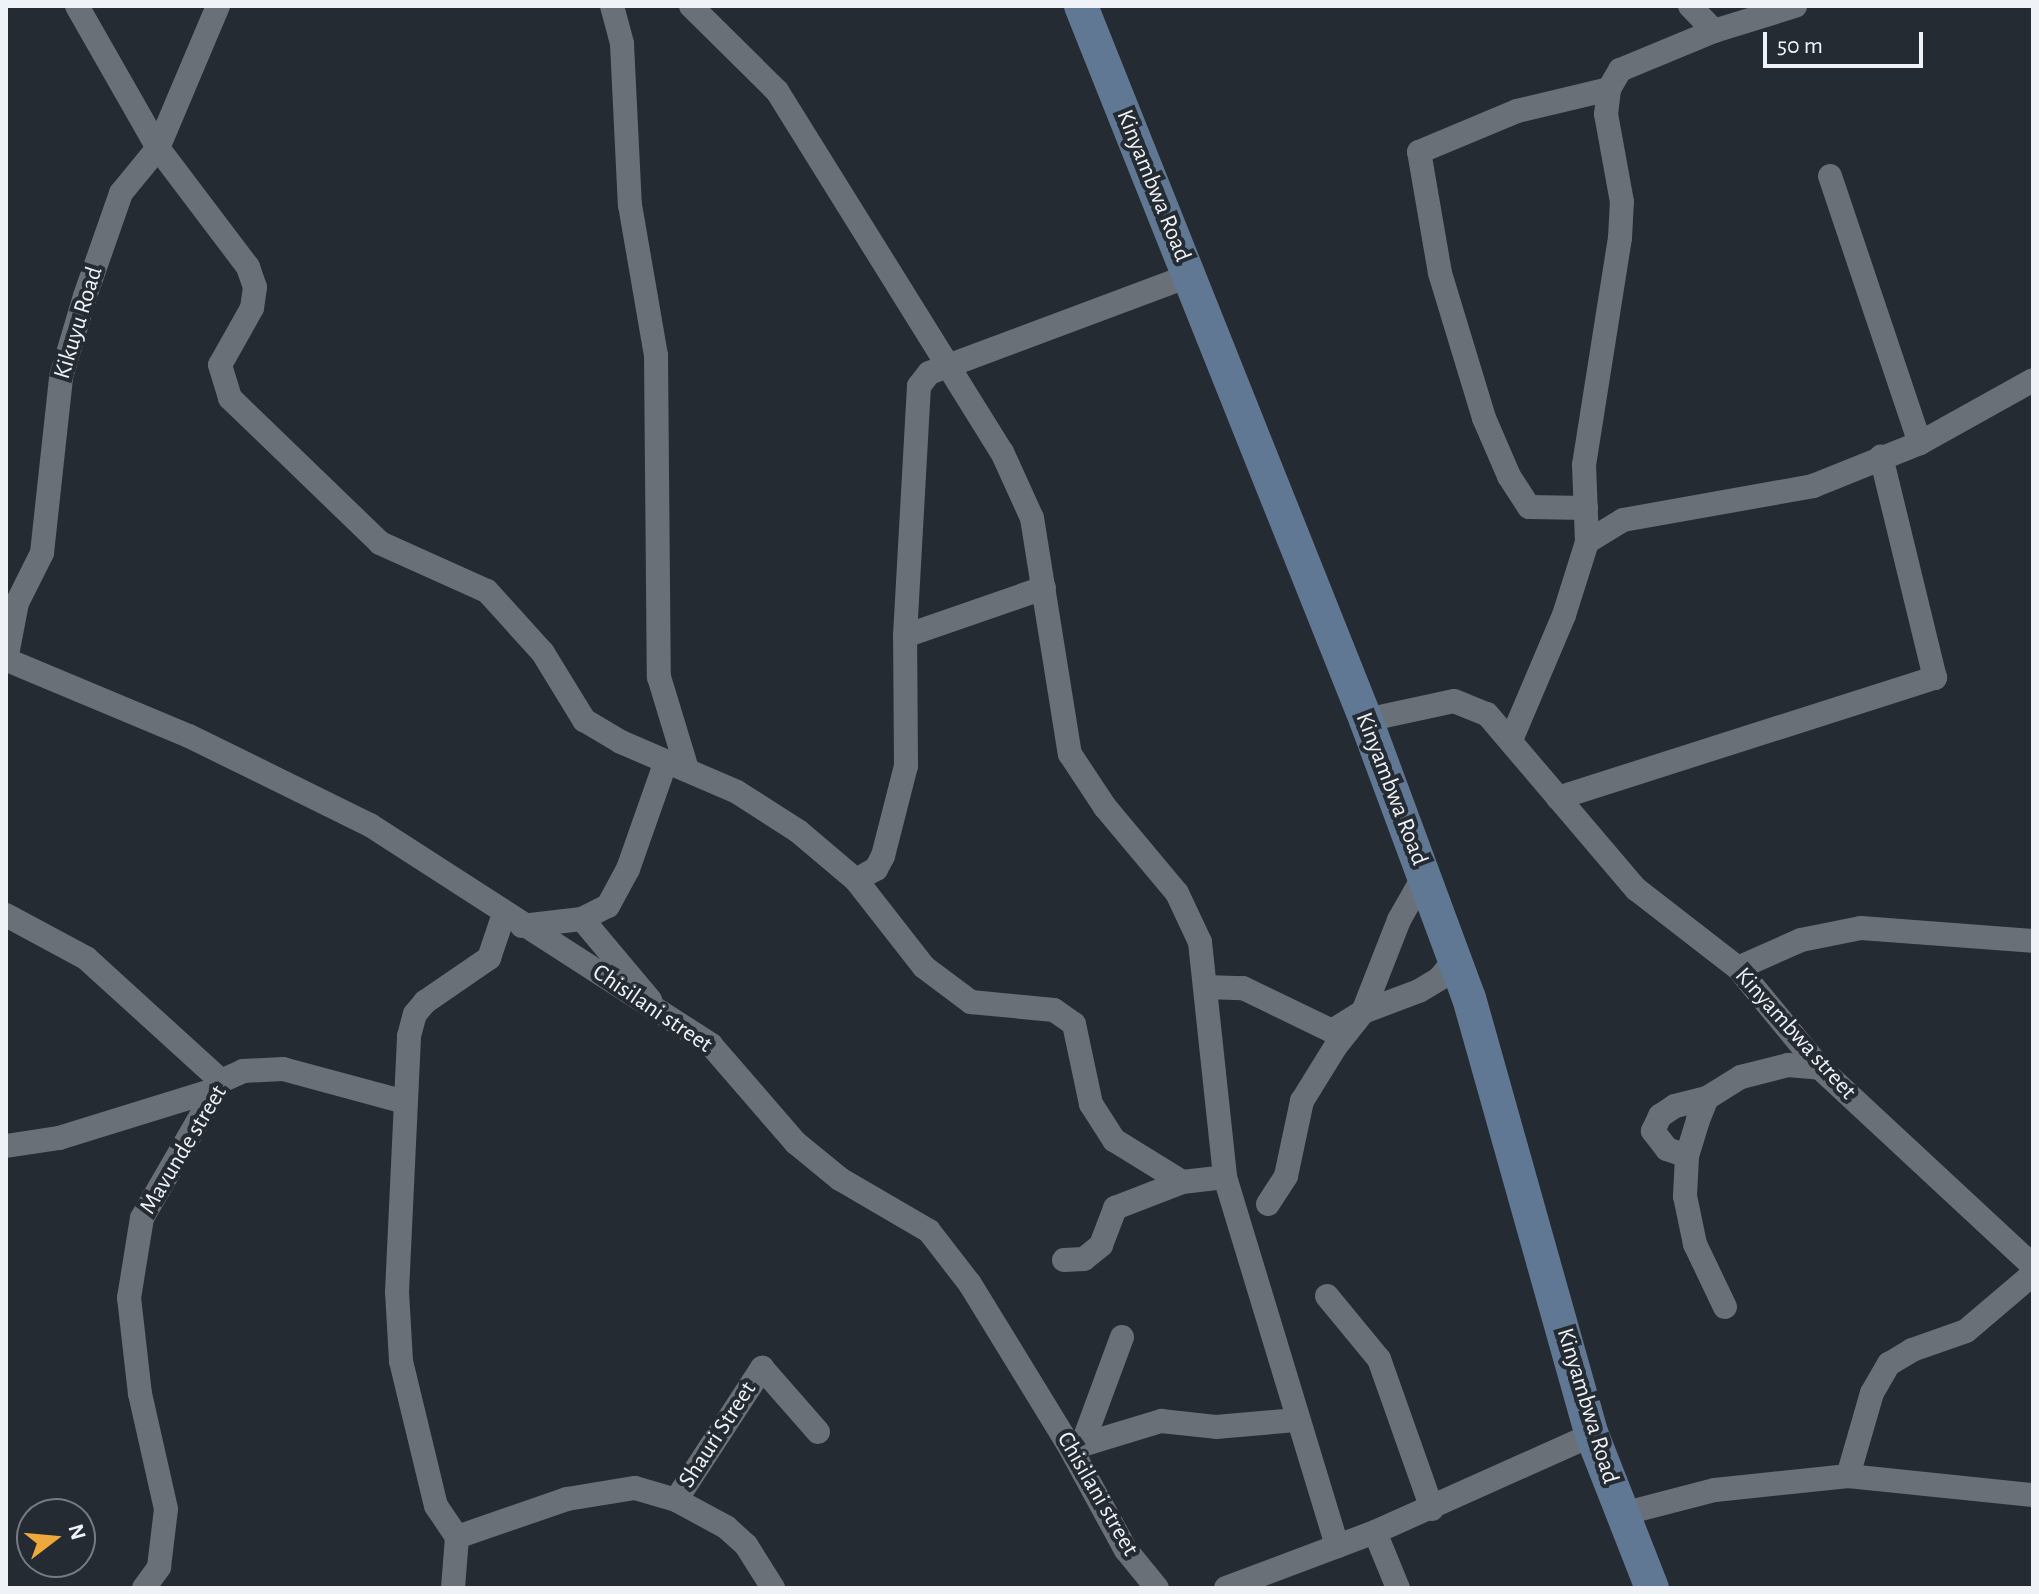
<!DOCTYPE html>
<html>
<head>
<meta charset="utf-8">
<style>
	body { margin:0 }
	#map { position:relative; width:2039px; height:1594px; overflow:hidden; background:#252b32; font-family:"Alegreya Sans",sans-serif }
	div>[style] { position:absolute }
	.street>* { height:24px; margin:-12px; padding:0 12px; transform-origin:12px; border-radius:12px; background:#697078 }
	.secondary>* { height:34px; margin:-17px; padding:0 17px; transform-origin:17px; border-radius:17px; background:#607893 }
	span { translate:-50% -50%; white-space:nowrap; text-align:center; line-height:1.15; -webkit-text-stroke:8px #252b32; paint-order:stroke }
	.street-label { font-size:24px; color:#eff2f7 }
	.frame { position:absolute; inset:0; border:8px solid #eff2f7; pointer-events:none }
	.north { position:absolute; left:16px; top:1498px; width:80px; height:80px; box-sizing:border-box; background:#252b32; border:2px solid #767b81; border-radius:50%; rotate:74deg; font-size:22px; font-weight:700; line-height:32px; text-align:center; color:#eff2f7 }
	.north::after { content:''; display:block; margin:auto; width:28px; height:36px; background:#eea83c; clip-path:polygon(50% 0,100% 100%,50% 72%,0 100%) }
	.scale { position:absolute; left:1763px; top:32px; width:160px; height:36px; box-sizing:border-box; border:4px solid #eff2f7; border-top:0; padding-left:10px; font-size:24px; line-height:28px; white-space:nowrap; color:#eff2f7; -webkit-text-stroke:6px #252b32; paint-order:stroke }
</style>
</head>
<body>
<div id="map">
	<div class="street">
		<div style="left:77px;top:6px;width:163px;rotate:60.3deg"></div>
		<div style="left:158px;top:148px;width:149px;rotate:52.9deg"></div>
		<div style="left:248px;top:267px;width:21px;rotate:71deg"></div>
		<div style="left:255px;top:287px;width:21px;rotate:98deg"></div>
		<div style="left:252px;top:308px;width:65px;rotate:119.3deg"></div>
		<div style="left:220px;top:365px;width:34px;rotate:73deg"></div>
		<div style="left:230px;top:398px;width:209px;rotate:44deg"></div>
		<div style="left:380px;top:543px;width:117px;rotate:24.2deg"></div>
		<div style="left:487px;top:591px;width:84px;rotate:47.9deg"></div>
		<div style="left:543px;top:653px;width:79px;rotate:58.5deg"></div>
		<div style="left:584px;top:720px;width:43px;rotate:30.7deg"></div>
		<div style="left:621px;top:742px;width:126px;rotate:23.3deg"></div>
		<div style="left:737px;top:792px;width:72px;rotate:32.6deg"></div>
		<div style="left:798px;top:831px;width:76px;rotate:40.2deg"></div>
		<div style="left:856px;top:880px;width:110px;rotate:52deg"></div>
		<div style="left:924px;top:967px;width:59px;rotate:36.7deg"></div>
		<div style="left:971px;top:1002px;width:83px;rotate:5.5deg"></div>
		<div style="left:1054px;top:1010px;width:24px;rotate:35deg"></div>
		<div style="left:1074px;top:1024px;width:82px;rotate:78deg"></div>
		<div style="left:1091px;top:1104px;width:43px;rotate:57.4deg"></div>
		<div style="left:1114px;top:1140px;width:80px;rotate:31.7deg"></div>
		<div style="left:1182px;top:1182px;width:43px;rotate:-6.6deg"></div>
		<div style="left:612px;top:6px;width:39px;rotate:75deg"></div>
		<div style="left:622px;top:44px;width:161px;rotate:87.2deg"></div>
		<div style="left:630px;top:205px;width:152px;rotate:80.2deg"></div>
		<div style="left:656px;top:355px;width:322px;rotate:89.5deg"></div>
		<div style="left:659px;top:677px;width:96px;rotate:73.1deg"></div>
		<div style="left:691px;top:6px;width:121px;rotate:44.7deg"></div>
		<div style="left:777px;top:91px;width:425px;rotate:58.1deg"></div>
		<div style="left:1002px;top:452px;width:72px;rotate:65.6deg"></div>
		<div style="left:1032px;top:518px;width:239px;rotate:80.9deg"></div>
		<div style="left:1070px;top:754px;width:64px;rotate:56.6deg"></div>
		<div style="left:1105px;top:807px;width:112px;rotate:50.1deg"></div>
		<div style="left:1177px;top:893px;width:54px;rotate:64.9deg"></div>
		<div style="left:1200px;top:942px;width:236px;rotate:83.9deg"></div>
		<div style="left:1225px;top:1177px;width:386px;rotate:73.1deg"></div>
		<div style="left:1690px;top:6px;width:35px;rotate:46deg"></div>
		<div style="left:1830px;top:176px;width:282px;rotate:71.4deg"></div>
		<div style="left:1586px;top:508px;width:57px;rotate:-179deg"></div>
		<div style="left:1529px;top:507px;width:37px;rotate:-123deg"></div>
		<div style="left:1509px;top:476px;width:63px;rotate:-113.3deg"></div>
		<div style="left:1484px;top:418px;width:152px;rotate:-106.9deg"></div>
		<div style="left:1440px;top:273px;width:123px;rotate:-99.8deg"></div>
		<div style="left:1419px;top:152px;width:106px;rotate:-22.7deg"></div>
		<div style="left:1517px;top:111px;width:95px;rotate:-13.4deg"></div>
		<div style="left:1587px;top:542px;width:77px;rotate:-92.2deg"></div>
		<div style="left:1584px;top:465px;width:230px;rotate:-81deg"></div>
		<div style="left:1620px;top:238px;width:36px;rotate:-87deg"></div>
		<div style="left:1622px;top:202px;width:89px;rotate:-100.3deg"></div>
		<div style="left:1606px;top:114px;width:25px;rotate:-83deg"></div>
		<div style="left:1609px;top:89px;width:22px;rotate:-60deg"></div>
		<div style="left:1620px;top:70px;width:102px;rotate:-22.5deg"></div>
		<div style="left:1714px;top:31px;width:85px;rotate:-17.2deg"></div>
		<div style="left:905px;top:636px;width:147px;rotate:-19.1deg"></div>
		<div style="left:6px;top:660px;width:58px;rotate:-79.1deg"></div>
		<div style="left:17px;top:603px;width:56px;rotate:-63.4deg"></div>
		<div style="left:42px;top:553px;width:177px;rotate:-83.8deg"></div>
		<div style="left:61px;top:377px;width:84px;rotate:-73.5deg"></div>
		<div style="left:85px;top:296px;width:109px;rotate:-70.7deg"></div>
		<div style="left:121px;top:193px;width:58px;rotate:-50.6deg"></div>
		<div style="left:158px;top:148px;width:154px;rotate:-67.1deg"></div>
		<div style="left:7px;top:660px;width:197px;rotate:22.7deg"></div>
		<div style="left:189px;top:736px;width:202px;rotate:26.2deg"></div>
		<div style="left:370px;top:825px;width:406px;rotate:32.8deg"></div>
		<div style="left:711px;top:1045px;width:130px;rotate:49.1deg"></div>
		<div style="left:796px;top:1143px;width:57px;rotate:39.3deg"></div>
		<div style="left:840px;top:1179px;width:103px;rotate:30.3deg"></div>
		<div style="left:929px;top:1231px;width:67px;rotate:52.3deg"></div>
		<div style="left:970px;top:1284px;width:185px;rotate:58.5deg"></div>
		<div style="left:1067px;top:1442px;width:123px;rotate:61.4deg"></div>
		<div style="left:1126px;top:1550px;width:49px;rotate:50.8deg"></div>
		<div style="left:1366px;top:720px;width:90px;rotate:-12.2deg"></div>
		<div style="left:1454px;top:701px;width:35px;rotate:22deg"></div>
		<div style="left:1487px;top:714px;width:230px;rotate:49.6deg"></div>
		<div style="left:1636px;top:889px;width:129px;rotate:37.8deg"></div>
		<div style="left:1738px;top:968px;width:129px;rotate:50.6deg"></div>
		<div style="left:1820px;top:1068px;width:291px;rotate:42.9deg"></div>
		<div style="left:1511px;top:740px;width:136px;rotate:-67deg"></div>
		<div style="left:1564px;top:615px;width:77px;rotate:-72.5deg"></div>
		<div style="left:1587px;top:542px;width:42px;rotate:-31.4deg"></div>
		<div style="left:1623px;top:520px;width:193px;rotate:-10.1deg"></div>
		<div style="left:1813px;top:486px;width:115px;rotate:-21.9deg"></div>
		<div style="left:1920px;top:443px;width:129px;rotate:-29.1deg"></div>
		<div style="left:1558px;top:798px;width:396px;rotate:-17.7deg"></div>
		<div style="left:1935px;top:678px;width:228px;rotate:-103.7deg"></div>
		<div style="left:856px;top:880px;width:23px;rotate:-29deg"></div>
		<div style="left:876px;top:869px;width:15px;rotate:-62deg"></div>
		<div style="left:883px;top:856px;width:93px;rotate:-75.7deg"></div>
		<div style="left:906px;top:766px;width:130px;rotate:-90.4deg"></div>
		<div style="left:905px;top:636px;width:250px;rotate:-86.8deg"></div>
		<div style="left:919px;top:386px;width:16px;rotate:-52deg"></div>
		<div style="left:929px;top:373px;width:277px;rotate:-20.5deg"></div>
		<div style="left:6px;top:915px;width:91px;rotate:28.3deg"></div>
		<div style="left:86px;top:958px;width:183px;rotate:42.3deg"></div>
		<div style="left:582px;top:919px;width:106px;rotate:50deg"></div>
		<div style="left:522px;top:926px;width:60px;rotate:-6.7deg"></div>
		<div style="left:582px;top:919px;width:29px;rotate:-27deg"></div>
		<div style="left:608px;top:906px;width:42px;rotate:-61.6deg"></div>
		<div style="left:628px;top:869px;width:114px;rotate:-70.6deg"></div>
		<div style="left:1738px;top:968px;width:69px;rotate:-24deg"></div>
		<div style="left:1801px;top:940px;width:61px;rotate:-11.3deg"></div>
		<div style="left:1861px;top:928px;width:172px;rotate:4.3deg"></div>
		<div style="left:1205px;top:987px;width:38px;rotate:2deg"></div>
		<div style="left:1243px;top:988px;width:99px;rotate:25.8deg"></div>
		<div style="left:1332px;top:1031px;width:36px;rotate:-32deg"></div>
		<div style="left:1363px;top:1012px;width:99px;rotate:-68.6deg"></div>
		<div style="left:1399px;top:920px;width:51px;rotate:-60.4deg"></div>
		<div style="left:6px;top:1146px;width:54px;rotate:-8.6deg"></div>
		<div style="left:59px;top:1138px;width:165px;rotate:-17.2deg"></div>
		<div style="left:1687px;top:1156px;width:21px;rotate:-161deg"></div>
		<div style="left:1667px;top:1149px;width:23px;rotate:-128deg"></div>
		<div style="left:1653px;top:1131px;width:17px;rotate:-65deg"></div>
		<div style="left:1660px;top:1116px;width:18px;rotate:-34deg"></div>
		<div style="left:1675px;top:1106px;width:33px;rotate:-14deg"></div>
		<div style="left:1268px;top:1204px;width:33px;rotate:-57deg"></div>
		<div style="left:1286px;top:1176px;width:77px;rotate:-78deg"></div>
		<div style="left:1302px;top:1101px;width:65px;rotate:-58.3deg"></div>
		<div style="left:1336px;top:1046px;width:43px;rotate:-51.5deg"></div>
		<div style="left:1363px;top:1012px;width:60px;rotate:-20.6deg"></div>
		<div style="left:1419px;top:991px;width:23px;rotate:-31deg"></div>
		<div style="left:1439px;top:979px;width:26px;rotate:-51deg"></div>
		<div style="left:1064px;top:1260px;width:20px;rotate:-3deg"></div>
		<div style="left:1084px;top:1259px;width:22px;rotate:-39deg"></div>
		<div style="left:1101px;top:1245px;width:40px;rotate:-69deg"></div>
		<div style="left:1115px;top:1208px;width:72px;rotate:-21.2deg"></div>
		<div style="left:1327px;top:1296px;width:82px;rotate:50.5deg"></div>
		<div style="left:1379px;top:1359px;width:159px;rotate:70.5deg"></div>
		<div style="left:1725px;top:1307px;width:70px;rotate:-115.5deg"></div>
		<div style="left:1695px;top:1244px;width:49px;rotate:-101.8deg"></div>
		<div style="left:1685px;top:1196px;width:40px;rotate:-87.1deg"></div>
		<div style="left:1687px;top:1156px;width:38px;rotate:-73deg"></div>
		<div style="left:1698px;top:1120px;width:24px;rotate:-68deg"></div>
		<div style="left:1707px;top:1098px;width:40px;rotate:-32deg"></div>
		<div style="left:1741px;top:1077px;width:49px;rotate:-14.3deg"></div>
		<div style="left:1788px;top:1065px;width:32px;rotate:5deg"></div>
		<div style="left:1122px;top:1337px;width:115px;rotate:110.3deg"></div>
		<div style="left:1082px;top:1445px;width:83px;rotate:-16.9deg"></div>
		<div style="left:1161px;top:1421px;width:55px;rotate:6.2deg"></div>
		<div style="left:1216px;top:1427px;width:80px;rotate:-5deg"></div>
		<div style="left:1848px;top:1476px;width:86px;rotate:-73.9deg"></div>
		<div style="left:1872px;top:1393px;width:34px;rotate:-60deg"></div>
		<div style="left:1889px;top:1364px;width:27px;rotate:-31deg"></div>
		<div style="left:1912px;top:1350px;width:57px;rotate:-19.4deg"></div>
		<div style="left:1966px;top:1331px;width:88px;rotate:-40.4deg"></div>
		<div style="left:676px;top:1500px;width:57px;rotate:28.4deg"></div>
		<div style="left:726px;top:1527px;width:27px;rotate:42deg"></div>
		<div style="left:746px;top:1545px;width:51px;rotate:57.9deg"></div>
		<div style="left:1622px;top:1514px;width:96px;rotate:-14.5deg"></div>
		<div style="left:1715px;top:1490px;width:134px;rotate:-6deg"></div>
		<div style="left:1848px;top:1476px;width:186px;rotate:5.9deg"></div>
		<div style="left:1375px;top:1532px;width:61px;rotate:67.7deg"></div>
		<div style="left:457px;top:1537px;width:37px;rotate:-124deg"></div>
		<div style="left:436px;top:1506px;width:149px;rotate:-103.6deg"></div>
		<div style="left:401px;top:1361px;width:69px;rotate:-93.3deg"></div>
		<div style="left:397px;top:1292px;width:256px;rotate:-87.3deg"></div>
		<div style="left:409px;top:1036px;width:23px;rotate:-75deg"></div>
		<div style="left:415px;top:1014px;width:16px;rotate:-50deg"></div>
		<div style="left:425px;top:1002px;width:78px;rotate:-34.5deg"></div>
		<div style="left:489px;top:958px;width:46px;rotate:-71.2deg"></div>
		<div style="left:144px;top:1588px;width:26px;rotate:-54deg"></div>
		<div style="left:159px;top:1567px;width:58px;rotate:-83.1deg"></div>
		<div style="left:166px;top:1509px;width:118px;rotate:-102.7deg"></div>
		<div style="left:140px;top:1394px;width:97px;rotate:-96.5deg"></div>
		<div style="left:129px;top:1298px;width:81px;rotate:-80.8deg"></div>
		<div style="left:142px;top:1218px;width:158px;rotate:-60deg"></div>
		<div style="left:221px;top:1081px;width:24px;rotate:-24deg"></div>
		<div style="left:243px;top:1071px;width:40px;rotate:-2.9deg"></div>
		<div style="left:283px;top:1069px;width:126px;rotate:15.1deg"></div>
		<div style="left:453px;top:1588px;width:51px;rotate:-85.5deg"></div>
		<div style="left:457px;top:1537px;width:116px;rotate:-19.1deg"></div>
		<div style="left:567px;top:1499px;width:69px;rotate:-9.2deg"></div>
		<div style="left:635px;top:1488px;width:43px;rotate:16.3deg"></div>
		<div style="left:676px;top:1500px;width:158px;rotate:-56.9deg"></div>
		<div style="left:762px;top:1368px;width:85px;rotate:48.8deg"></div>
		<div style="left:1226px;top:1588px;width:159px;rotate:-20.6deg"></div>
		<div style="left:1375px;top:1532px;width:238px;rotate:-24.1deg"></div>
	</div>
	<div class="secondary">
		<div style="left:1081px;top:6px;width:769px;rotate:68.24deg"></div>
		<div style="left:1366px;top:720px;width:296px;rotate:69.7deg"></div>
		<div style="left:1469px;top:998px;width:454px;rotate:74.3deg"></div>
		<div style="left:1592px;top:1435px;width:164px;rotate:68.6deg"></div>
	</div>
	<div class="street-label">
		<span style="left:1153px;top:186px;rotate:68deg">Kinyambwa Road</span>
		<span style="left:79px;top:323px;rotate:-73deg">Kikuyu Road</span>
		<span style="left:1391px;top:789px;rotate:69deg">Kinyambwa Road</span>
		<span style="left:652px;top:1009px;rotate:34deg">Chisilani street</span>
		<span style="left:1795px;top:1034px;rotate:48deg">Kinyambwa street</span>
		<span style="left:184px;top:1150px;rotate:-59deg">Mavunde street</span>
		<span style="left:1587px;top:1406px;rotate:73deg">Kinyambwa Road</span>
		<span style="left:718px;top:1435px;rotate:-57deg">Shauri Street</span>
		<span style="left:1097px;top:1494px;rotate:60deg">Chisilani street</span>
	</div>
	<div class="frame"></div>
	<div class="north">N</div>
	<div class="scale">50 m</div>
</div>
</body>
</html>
